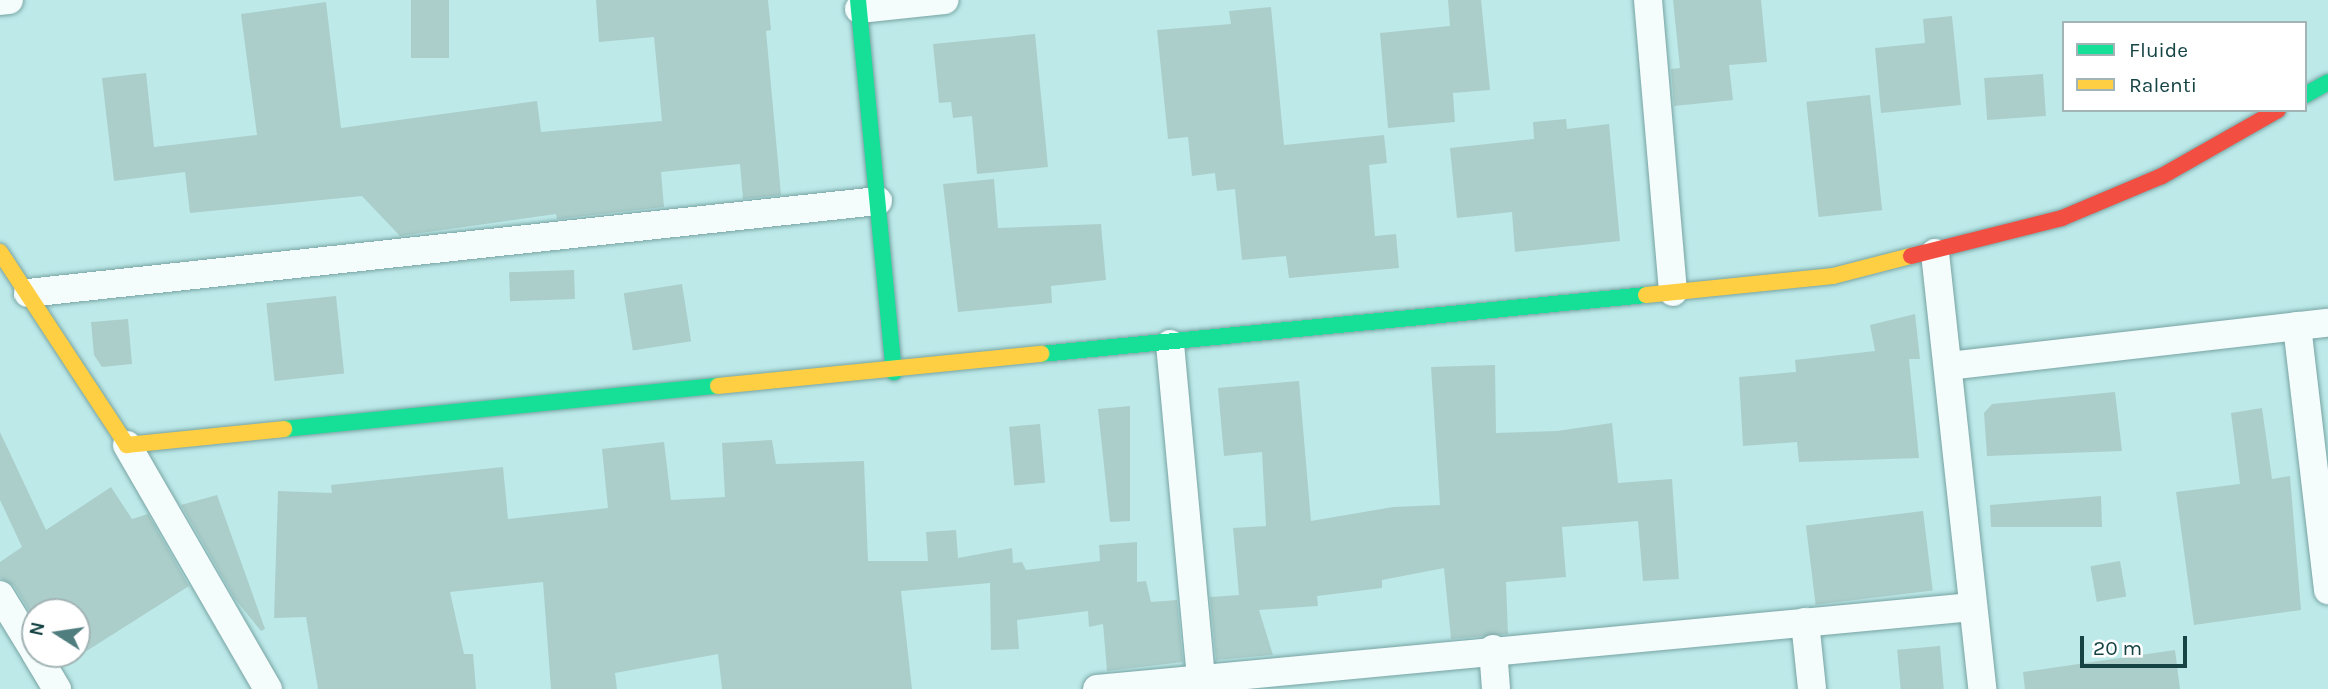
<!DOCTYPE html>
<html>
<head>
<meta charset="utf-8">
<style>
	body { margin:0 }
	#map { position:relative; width:2328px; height:689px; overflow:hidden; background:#bde9e9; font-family:Karla,sans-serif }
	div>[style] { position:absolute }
	.building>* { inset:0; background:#abceca; transform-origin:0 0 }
	.roads { filter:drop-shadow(0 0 2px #77a3a3) drop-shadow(0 0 2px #77a3a3) }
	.street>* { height:28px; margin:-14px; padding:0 14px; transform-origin:14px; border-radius:14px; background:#f5fcfc }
	.fast>* { height:16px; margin:-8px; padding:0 8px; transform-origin:8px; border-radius:8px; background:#16e098 }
	.slow>* { height:16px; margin:-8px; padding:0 8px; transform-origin:8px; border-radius:8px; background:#ffcf43 }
	.jam>* { height:16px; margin:-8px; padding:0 8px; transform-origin:8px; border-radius:8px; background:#f24e42 }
	span { translate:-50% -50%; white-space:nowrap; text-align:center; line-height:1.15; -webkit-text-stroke:5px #fff; paint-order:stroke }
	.legend { position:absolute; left:2062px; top:21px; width:245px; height:91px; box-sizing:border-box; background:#fff; border:2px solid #a2b4b5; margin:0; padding:9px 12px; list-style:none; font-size:21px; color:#164445 }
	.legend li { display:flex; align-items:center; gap:14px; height:35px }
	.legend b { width:35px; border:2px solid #a2b4b5 }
	.north { position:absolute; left:21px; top:598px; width:70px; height:70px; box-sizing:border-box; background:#fff; border:2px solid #a2b4b5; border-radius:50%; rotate:282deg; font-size:19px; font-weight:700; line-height:28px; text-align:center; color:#164445 }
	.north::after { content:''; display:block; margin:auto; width:24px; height:32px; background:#507e7e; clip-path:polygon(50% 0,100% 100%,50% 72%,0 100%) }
	.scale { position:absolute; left:2080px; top:636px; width:107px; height:32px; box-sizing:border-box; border:4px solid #164445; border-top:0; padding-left:9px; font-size:21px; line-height:24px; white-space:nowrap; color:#164445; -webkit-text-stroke:5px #fff; paint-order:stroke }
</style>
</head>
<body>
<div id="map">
	<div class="building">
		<div style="left:411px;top:0;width:38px;height:58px"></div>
		<div style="clip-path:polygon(596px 0,768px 0,771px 30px,766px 31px,781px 195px,743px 199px,740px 164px,661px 172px,664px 207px,557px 219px,556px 214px,400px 236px,362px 196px,190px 213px,185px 172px,114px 181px,102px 78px,146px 73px,154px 147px,257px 135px,241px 14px,326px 2px,341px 128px,537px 101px,541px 132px,662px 121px,654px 37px,599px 42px)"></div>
		<div style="clip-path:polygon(1448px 0,1481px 0,1490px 90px,1453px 93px,1455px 122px,1388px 128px,1380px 33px,1450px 26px)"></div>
		<div style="clip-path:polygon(1673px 0,1761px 0,1767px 62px,1729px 65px,1733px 100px,1674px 106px,1671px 69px,1680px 68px)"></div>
		<div style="clip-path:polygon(1271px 7px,1284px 145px,1384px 135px,1387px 163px,1369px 165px,1375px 236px,1396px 234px,1399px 268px,1289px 278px,1286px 256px,1242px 260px,1235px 189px,1217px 191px,1215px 173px,1192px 176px,1188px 137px,1168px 139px,1157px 30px,1231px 24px,1229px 11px)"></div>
		<div style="clip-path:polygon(1952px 16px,1961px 105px,1881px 113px,1875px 48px,1925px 43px,1923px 19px)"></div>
		<div style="clip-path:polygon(1035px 34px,1048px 167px,977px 174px,972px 116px,953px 118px,951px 102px,939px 103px,933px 44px)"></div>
		<div style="left:2043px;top:74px;width:42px;height:59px;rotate:86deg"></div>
		<div style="left:1870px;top:95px;width:116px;height:64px;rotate:84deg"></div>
		<div style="clip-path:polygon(1566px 119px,1567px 129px,1609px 124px,1620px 241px,1515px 252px,1512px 212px,1457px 218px,1450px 148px,1534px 139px,1533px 122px)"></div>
		<div style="clip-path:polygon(994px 179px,998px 228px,1101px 224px,1106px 280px,1051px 286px,1052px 303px,958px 312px,943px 184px)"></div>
		<div style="left:574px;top:270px;width:29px;height:65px;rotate:88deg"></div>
		<div style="left:682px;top:284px;width:58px;height:59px;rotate:81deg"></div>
		<div style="left:336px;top:296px;width:78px;height:70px;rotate:84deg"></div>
		<div style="clip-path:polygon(1915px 314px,1920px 359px,1909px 359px,1919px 458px,1799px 462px,1797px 442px,1743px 446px,1739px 377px,1796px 372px,1795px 360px,1875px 351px,1870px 325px)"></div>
		<div style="clip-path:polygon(128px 319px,132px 364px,102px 367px,94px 355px,91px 322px)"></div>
		<div style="clip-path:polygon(1495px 365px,1496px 433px,1557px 431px,1612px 423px,1618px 483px,1672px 479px,1679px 579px,1643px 581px,1638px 521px,1562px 527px,1566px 577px,1506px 582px,1508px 634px,1451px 639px,1444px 568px,1382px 580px,1382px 588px,1317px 596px,1318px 606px,1259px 610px,1273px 655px,1216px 660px,1210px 597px,1239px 595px,1233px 528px,1266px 526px,1262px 452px,1224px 456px,1218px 388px,1299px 381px,1311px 521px,1393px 507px,1440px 505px,1431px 367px)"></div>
		<div style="clip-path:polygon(2115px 392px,2122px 451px,1987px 456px,1984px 413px,1992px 404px)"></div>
		<div style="clip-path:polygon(1130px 406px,1130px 521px,1110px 522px,1098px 409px)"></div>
		<div style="clip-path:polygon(2262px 408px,2272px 479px,2290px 476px,2301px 610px,2194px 625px,2176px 492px,2240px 484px,2231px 413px)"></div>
		<div style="left:1040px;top:424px;width:59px;height:31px;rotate:85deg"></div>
		<div style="clip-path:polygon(0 432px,46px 530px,111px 487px,132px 519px,148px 514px,189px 586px,63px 666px,55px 654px,77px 654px,77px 612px,35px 612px,35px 620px,14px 586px,0 578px,0 562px,22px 547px,0 500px)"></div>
		<div style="clip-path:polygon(772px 440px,776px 464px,864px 461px,868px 561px,928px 561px,926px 532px,956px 530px,958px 558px,1012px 548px,1013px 563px,1022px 562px,1026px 570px,1100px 561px,1099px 545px,1137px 542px,1137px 582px,1146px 581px,1151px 602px,1177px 600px,1183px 662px,1107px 671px,1103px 624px,1089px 627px,1088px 611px,1017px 620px,1019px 649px,991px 650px,990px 583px,901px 591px,912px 689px,722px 689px,718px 654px,615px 673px,617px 689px,551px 689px,543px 582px,450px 592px,464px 654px,473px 654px,476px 689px,318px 689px,306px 617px,274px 618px,278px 491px,332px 493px,331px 485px,503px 467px,508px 519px,608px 508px,602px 449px,664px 442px,671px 500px,725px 497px,722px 443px)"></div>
		<div style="clip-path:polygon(217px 495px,265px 629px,261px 631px,235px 599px,181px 505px)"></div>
		<div style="clip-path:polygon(2101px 496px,2102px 527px,1991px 527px,1990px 505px)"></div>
		<div style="left:1923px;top:511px;width:80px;height:118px;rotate:83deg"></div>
		<div style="left:2120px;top:561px;width:36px;height:30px;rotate:80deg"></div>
		<div style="left:1940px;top:646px;width:43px;height:43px;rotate:85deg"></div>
		<div style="clip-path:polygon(2175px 650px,2180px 689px,2025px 689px,2023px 672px)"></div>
	</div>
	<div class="roads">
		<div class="street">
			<div style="left:1648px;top:0;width:293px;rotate:85.1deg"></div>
			<div style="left:0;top:1px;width:9px;rotate:-6deg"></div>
			<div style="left:859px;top:9px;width:86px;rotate:-6deg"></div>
			<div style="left:1935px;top:253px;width:439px;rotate:83.8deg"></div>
			<div style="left:28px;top:293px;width:855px;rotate:-6.18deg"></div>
			<div style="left:2297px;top:326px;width:266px;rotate:83.3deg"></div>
			<div style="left:1170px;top:344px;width:346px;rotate:84.7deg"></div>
			<div style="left:1948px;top:366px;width:382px;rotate:-6.5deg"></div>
			<div style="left:127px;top:445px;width:282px;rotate:60deg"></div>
			<div style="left:0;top:595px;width:67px;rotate:58.4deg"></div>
			<div style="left:1805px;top:622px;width:67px;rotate:84deg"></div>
			<div style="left:1493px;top:649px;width:40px;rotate:85.7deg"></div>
			<div style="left:36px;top:654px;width:41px;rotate:59deg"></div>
			<div style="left:1097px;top:689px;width:879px;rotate:-5.35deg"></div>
		</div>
		<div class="fast">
			<div style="left:858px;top:0;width:374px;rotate:84.5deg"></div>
			<div style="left:2305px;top:95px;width:26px;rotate:-29deg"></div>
			<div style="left:1041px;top:354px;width:608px;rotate:-5.57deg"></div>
			<div style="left:284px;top:429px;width:436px;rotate:-5.7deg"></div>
		</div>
		<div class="slow">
			<div style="left:0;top:252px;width:231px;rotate:56.7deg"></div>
			<div style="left:127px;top:445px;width:158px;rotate:-5.8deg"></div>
			<div style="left:1646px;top:295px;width:188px;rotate:-5.8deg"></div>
			<div style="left:1833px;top:276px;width:81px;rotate:-14.4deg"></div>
			<div style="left:718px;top:386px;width:325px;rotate:-5.7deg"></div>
		</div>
		<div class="jam">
			<div style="left:1911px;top:256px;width:156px;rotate:-14.1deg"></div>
			<div style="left:2062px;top:218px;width:108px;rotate:-22.8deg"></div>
			<div style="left:2162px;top:176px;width:133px;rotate:-29.6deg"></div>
		</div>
	</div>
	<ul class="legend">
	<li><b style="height:9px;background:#16e098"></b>Fluide</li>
	<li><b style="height:9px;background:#ffcf43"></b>Ralenti</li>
	</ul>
	<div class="north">N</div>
	<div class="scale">20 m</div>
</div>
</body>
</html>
